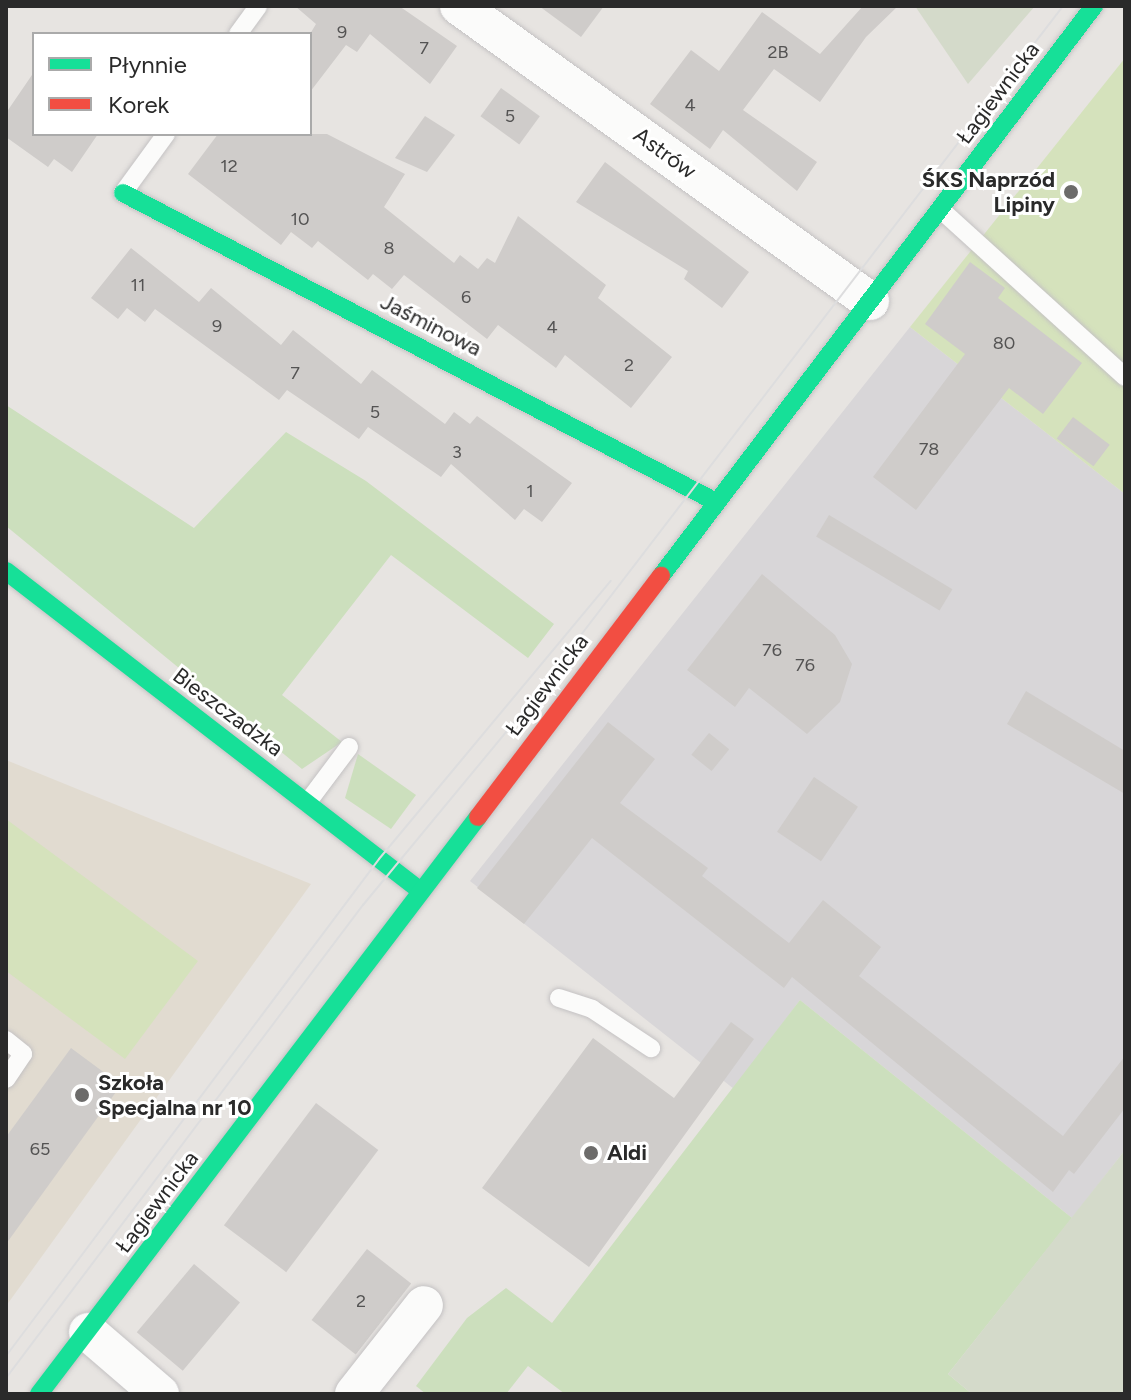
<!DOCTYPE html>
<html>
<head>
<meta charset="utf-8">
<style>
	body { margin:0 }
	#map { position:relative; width:1131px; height:1400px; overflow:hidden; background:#e7e4e1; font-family:Figtree,sans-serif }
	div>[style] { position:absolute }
	.industrial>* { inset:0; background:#d8d6d8 }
	.education>* { inset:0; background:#e1dbd0 }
	.green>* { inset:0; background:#ccdfbd }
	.cemetery>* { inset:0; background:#d4daca }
	.pitch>* { inset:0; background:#d5e2bc }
	.building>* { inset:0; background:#cfccca; transform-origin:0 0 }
	.roads { filter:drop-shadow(0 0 2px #c4c2c3) drop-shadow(0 0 2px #c4c2c3) }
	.lane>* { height:18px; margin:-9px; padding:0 9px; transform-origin:9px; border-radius:9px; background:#fbfbfa }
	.street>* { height:38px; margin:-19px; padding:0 19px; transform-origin:19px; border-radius:19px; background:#fbfbfa }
	.fast>* { height:18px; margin:-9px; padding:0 9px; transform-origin:9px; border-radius:9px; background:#16e098 }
	.jam>* { height:18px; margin:-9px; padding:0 9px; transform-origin:9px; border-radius:9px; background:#f24e42 }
	.tram>* { height:2px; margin:-1px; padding:0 1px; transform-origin:1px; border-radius:1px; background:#ddddde }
	.dots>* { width:22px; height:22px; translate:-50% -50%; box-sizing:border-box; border:4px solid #fff; border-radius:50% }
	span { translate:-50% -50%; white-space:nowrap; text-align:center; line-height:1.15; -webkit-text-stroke:6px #fff; paint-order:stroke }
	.number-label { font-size:18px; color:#545353 }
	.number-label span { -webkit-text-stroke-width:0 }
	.street-label { font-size:22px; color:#2a2a2a }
	.poi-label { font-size:22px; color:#2a2a2a; font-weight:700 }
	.right { translate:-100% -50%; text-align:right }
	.left { translate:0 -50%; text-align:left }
	.frame { position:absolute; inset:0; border:8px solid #2a2a2a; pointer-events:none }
	.legend { position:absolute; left:32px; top:32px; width:280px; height:104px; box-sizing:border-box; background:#fff; border:2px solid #aaa; margin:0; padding:10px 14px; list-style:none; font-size:24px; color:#2a2a2a }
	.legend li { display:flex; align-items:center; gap:16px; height:40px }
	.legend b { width:40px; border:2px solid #aaa }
</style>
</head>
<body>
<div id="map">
	<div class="industrial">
		<div style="clip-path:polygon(910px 327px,1125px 494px,1125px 1150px,1072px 1218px,800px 1000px,734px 1089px,470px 881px)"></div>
	</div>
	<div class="education">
		<div style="clip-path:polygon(6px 760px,311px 884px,6px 1306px)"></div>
	</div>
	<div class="green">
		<div style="clip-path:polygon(6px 405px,194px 528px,286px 432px,366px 481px,554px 624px,528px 658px,391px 555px,282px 695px,342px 742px,302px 769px,6px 526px)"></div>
		<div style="clip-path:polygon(358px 754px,416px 795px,391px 829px,345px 798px)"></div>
		<div style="clip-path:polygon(800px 1000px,1072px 1218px,948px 1374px,972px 1394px,565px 1394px,528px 1366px,506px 1394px,426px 1394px,416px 1386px,467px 1318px,506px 1288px,552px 1323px)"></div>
	</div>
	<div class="cemetery">
		<div style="clip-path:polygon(915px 6px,1035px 6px,968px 84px)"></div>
		<div style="clip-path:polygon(1125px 1150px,1125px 1394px,972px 1394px,948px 1374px)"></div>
	</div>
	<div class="pitch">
		<div style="clip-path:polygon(1125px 58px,1125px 494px,910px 327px)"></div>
		<div style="clip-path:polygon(6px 819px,198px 961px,125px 1059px,6px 971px)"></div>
	</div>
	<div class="building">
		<div style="clip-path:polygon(295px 6px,399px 6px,457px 46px,430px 84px,370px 34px,357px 52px,346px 45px,310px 92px,310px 34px,316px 24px)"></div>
		<div style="clip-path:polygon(539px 6px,604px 6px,581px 37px)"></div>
		<div style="clip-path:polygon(863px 6px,898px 6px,866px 37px,820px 102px,774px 69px,743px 110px,817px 162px,797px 191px,723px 130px,710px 149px,650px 104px,691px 50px,719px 71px,762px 12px,820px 54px)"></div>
		<div style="clip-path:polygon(34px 72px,34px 134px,98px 134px,72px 172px,54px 159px,48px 167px,6px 137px,6px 113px)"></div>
		<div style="left:501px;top:88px;width:48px;height:35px;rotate:36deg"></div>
		<div style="clip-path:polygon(425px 116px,455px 135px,427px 172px,395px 158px)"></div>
		<div style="clip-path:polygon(218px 134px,327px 134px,405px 174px,384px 207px,454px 263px,460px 255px,478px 269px,487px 258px,495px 263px,518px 216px,606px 285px,598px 298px,672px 357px,631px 408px,565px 355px,556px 368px,498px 325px,487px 339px,404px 275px,392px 289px,373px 274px,368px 280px,318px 241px,312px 248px,291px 232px,281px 245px,188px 174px)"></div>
		<div style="clip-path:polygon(605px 162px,749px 272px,722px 308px,684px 279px,688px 271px,576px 202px)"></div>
		<div style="clip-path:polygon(131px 248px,199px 302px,211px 288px,281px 345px,293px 330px,361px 384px,372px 370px,445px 424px,454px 412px,470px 424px,477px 416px,572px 483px,542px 522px,524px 509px,515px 520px,451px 464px,441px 477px,368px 427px,359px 439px,287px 390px,279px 400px,155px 309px,145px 322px,127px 308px,118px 319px,91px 298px)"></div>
		<div style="clip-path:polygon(970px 262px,1005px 288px,998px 298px,1082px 363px,1043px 414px,1009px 388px,916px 510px,873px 477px,965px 354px,925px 324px)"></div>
		<div style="left:1073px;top:417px;width:46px;height:27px;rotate:37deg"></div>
		<div style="left:829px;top:515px;width:144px;height:25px;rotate:31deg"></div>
		<div style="clip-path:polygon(762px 574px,835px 635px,852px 664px,840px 702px,807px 734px,749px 688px,735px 707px,687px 670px)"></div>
		<div style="clip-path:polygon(1026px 691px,1125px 751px,1125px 794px,1007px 724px)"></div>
		<div style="clip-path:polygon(608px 722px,655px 759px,620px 803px,708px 868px,702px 876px,789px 943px,823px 900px,881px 947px,859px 976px,1063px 1136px,1125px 1056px,1125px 1108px,1074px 1174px,1069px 1170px,1053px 1192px,792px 977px,784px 988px,592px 838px,524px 924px,477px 888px)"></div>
		<div style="left:709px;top:733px;width:26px;height:28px;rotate:39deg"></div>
		<div style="left:814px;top:777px;width:53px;height:66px;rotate:34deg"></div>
		<div style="clip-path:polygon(731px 1022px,754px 1039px,589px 1267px,482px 1188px,593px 1038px,674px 1098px)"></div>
		<div style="clip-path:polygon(71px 1048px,121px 1085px,6px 1244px,6px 1137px)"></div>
		<div style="left:316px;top:1103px;width:78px;height:153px;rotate:37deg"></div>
		<div style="left:367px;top:1249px;width:56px;height:90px;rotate:38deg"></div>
		<div style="left:194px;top:1264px;width:60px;height:89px;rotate:40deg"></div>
	</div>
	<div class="roads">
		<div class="lane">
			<div style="left:238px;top:34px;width:34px;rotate:-54deg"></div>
			<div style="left:123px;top:193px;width:73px;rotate:-53.9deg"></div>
			<div style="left:940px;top:209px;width:250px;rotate:42.2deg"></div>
			<div style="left:307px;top:803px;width:70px;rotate:-53.1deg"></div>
			<div style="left:559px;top:998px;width:35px;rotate:18deg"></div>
			<div style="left:592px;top:1009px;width:71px;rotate:33.5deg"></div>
			<div style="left:6px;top:1040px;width:22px;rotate:39deg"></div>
			<div style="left:23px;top:1054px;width:30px;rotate:124deg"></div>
		</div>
		<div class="street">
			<div style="left:459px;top:6px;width:506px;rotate:35.67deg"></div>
			<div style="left:88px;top:1332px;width:95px;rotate:40.7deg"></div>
			<div style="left:354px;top:1394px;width:113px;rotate:-51.8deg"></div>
		</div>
		<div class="fast">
			<div style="left:123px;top:193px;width:669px;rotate:27.52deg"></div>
			<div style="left:6px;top:571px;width:524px;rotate:37.64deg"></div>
			<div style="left:661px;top:576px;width:716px;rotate:-52.78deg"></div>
			<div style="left:39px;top:1394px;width:725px;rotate:-52.73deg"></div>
		</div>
		<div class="jam">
			<div style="left:478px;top:817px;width:303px;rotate:-52.8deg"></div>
		</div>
	</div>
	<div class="tram">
		<div style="left:6px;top:1356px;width:621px;rotate:-53.11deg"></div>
		<div style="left:379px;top:859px;width:362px;rotate:-50.2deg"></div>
		<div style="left:6px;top:1378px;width:593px;rotate:-52.96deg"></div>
		<div style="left:363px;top:905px;width:239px;rotate:-50.4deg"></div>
		<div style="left:515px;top:721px;width:901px;rotate:-52.53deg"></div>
	</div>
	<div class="dots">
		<div style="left:1071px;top:192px;background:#6c6b6a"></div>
		<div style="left:82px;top:1095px;background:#6c6b6a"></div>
		<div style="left:591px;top:1153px;background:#6c6b6a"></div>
	</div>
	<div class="number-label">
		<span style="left:342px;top:32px">9</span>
		<span style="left:424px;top:48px">7</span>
		<span style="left:778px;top:52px">2B</span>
		<span style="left:690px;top:105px">4</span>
		<span style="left:510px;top:116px">5</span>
		<span style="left:229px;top:166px">12</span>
		<span style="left:300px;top:219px">10</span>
		<span style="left:389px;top:248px">8</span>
		<span style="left:138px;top:285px">11</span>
		<span style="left:466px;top:297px">6</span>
		<span style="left:217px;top:326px">9</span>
		<span style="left:552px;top:327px">4</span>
		<span style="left:1004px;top:343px">80</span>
		<span style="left:629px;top:365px">2</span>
		<span style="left:295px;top:373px">7</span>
		<span style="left:375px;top:412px">5</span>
		<span style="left:929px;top:449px">78</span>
		<span style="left:457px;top:452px">3</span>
		<span style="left:530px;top:491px">1</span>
		<span style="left:772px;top:650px">76</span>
		<span style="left:805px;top:665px">76</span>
		<span style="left:40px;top:1149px">65</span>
		<span style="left:361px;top:1301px">2</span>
	</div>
	<div class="street-label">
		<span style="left:998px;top:93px;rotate:-53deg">Łagiewnicka</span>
		<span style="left:665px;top:153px;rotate:36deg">Astrów</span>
		<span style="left:431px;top:325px;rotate:27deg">Jaśminowa</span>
		<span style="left:547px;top:685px;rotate:-53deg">Łagiewnicka</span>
		<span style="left:228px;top:712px;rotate:37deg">Bieszczadzka</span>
		<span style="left:157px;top:1202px;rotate:-53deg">Łagiewnicka</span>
	</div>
	<div class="poi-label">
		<span class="right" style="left:1055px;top:192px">ŚKS Naprzód<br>Lipiny</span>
		<span class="left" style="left:98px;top:1095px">Szkoła<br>Specjalna nr 10</span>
		<span class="left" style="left:607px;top:1153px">Aldi</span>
	</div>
	<div class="frame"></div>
	<ul class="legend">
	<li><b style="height:10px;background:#16e098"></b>Płynnie</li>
	<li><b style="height:10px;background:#f24e42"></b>Korek</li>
	</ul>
</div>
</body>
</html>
